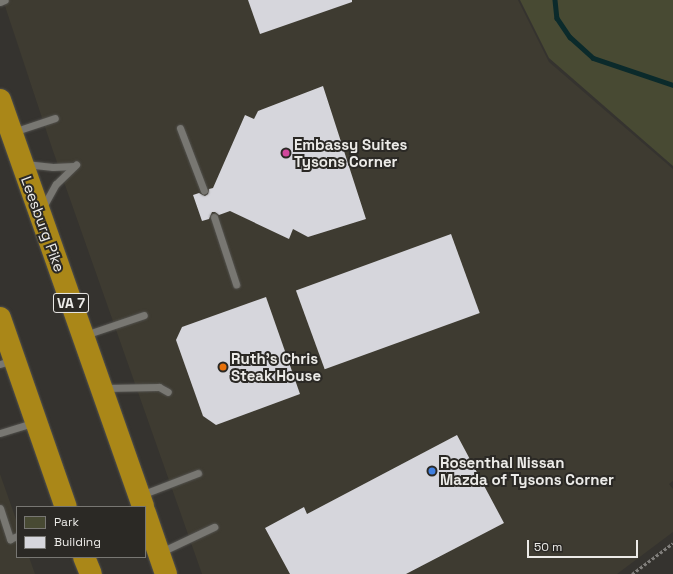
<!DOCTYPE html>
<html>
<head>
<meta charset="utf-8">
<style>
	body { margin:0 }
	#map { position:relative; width:673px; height:574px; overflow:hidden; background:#35332f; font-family:"Space Grotesk",sans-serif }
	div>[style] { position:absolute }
	.built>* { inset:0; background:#3e3b31 }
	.green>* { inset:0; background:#484a33 }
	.stream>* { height:4.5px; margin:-2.25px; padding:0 2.25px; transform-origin:2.25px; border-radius:2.25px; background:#0b2a2b }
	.building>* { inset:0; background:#d6d6dc; transform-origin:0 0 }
	.path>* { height:2.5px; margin-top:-1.25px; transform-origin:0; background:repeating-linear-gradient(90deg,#807e7b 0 3px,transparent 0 5px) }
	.roads { filter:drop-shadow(0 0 1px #52514d) drop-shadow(0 0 1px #52514d) }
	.lane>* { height:7px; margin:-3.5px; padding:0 3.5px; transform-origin:3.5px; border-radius:3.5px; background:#787772 }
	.highway>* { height:22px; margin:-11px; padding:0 11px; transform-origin:11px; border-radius:11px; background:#aa8718 }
	.dots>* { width:11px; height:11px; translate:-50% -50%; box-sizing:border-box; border:2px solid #2b2925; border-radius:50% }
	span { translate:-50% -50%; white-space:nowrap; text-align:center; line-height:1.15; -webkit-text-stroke:4px #2b2925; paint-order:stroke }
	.shield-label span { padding:1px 3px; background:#2b2925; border:1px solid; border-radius:3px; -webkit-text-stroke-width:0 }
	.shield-label { font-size:14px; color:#ecebe8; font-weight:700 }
	.poi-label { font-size:15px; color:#ecebe8; font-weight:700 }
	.left { translate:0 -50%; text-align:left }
	.street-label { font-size:15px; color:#ecebe8 }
	.legend { position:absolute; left:16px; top:506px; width:130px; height:52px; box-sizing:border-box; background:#2b2925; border:1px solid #787773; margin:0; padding:5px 7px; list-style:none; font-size:12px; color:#ecebe8 }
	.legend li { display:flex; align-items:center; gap:8px; height:20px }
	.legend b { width:20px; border:1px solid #787773 }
	.scale { position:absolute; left:527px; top:540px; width:111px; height:18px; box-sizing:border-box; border:2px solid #ecebe8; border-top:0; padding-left:5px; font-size:12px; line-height:14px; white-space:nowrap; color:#ecebe8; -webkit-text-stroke:3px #2b2925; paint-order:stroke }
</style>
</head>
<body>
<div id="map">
	<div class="built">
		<div style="clip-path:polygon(3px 0,518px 0,549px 62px,673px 169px,673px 481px,669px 484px,673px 489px,673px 532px,617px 574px,202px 574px,52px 148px)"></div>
		<div style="clip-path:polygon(0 474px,17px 522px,17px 557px,29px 557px,35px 574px,0 574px)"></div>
	</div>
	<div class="green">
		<div style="clip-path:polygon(520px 0,673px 0,673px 166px,549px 58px)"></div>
	</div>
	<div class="stream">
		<div style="left:555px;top:0;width:18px;rotate:84deg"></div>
		<div style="left:557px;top:18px;width:23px;rotate:56deg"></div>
		<div style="left:570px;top:37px;width:31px;rotate:42deg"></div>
		<div style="left:593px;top:58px;width:84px;rotate:18.6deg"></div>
	</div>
	<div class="building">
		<div style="clip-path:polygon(248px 0,352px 0,352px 2px,260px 34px)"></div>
		<div style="clip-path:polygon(323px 86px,366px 219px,308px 237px,293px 229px,289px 239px,230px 211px,219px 215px,215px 212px,212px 212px,209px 219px,202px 221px,193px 195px,199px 193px,205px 196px,208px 194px,209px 189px,213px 188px,245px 115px,254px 119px,258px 111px)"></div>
		<div style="left:451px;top:234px;width:84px;height:165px;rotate:70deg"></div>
		<div style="clip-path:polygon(266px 297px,300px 394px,216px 425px,203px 416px,176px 340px,182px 327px)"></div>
		<div style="clip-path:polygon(457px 435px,504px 523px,406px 574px,290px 574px,265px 528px,304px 507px,307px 514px)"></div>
	</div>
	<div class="path">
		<div style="left:632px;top:574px;width:51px;rotate:-37.1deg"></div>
	</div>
	<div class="roads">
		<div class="lane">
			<div style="left:0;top:2px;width:5px;rotate:-22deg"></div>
			<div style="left:180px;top:128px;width:67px;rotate:69.1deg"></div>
			<div style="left:13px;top:132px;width:44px;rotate:-18.4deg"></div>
			<div style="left:25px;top:164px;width:28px;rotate:6deg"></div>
			<div style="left:53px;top:167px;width:21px;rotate:-3deg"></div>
			<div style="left:43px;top:207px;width:26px;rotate:-61deg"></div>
			<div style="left:56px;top:184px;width:28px;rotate:-44deg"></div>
			<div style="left:214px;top:217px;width:71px;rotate:71.8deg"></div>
			<div style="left:85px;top:335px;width:62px;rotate:-18.7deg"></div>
			<div style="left:0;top:364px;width:14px;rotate:-17deg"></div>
			<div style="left:104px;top:388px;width:55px;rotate:-1deg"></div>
			<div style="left:159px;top:387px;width:10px;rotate:29deg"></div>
			<div style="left:0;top:433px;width:37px;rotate:-17deg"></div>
			<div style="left:141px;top:495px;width:61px;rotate:-21.1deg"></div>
			<div style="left:0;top:508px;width:33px;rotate:72deg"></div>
			<div style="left:10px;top:539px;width:8px;rotate:-23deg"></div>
			<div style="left:161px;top:552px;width:59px;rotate:-25.3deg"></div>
		</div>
		<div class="highway">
			<div style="left:0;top:100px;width:431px;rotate:70.6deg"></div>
			<div style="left:0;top:318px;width:200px;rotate:70.8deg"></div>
			<div style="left:145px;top:513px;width:65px;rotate:71deg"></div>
			<div style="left:84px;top:557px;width:18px;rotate:68deg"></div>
		</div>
	</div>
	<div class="dots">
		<div style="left:286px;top:153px;background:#d1479c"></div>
		<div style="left:223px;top:367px;background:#e8710a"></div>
		<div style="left:432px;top:471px;background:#3f7fe0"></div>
	</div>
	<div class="shield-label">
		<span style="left:71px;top:303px">VA 7</span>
	</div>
	<div class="poi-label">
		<span class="left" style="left:294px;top:153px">Embassy Suites<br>Tysons Corner</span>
		<span class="left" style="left:231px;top:367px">Ruth's Chris<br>Steak House</span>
		<span class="left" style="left:440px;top:471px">Rosenthal Nissan<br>Mazda of Tysons Corner</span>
	</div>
	<div class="street-label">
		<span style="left:43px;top:224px;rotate:70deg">Leesburg Pike</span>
	</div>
	<ul class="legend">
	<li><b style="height:11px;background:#484a33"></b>Park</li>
	<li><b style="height:11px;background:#d6d6dc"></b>Building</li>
	</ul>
	<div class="scale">50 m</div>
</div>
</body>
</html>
